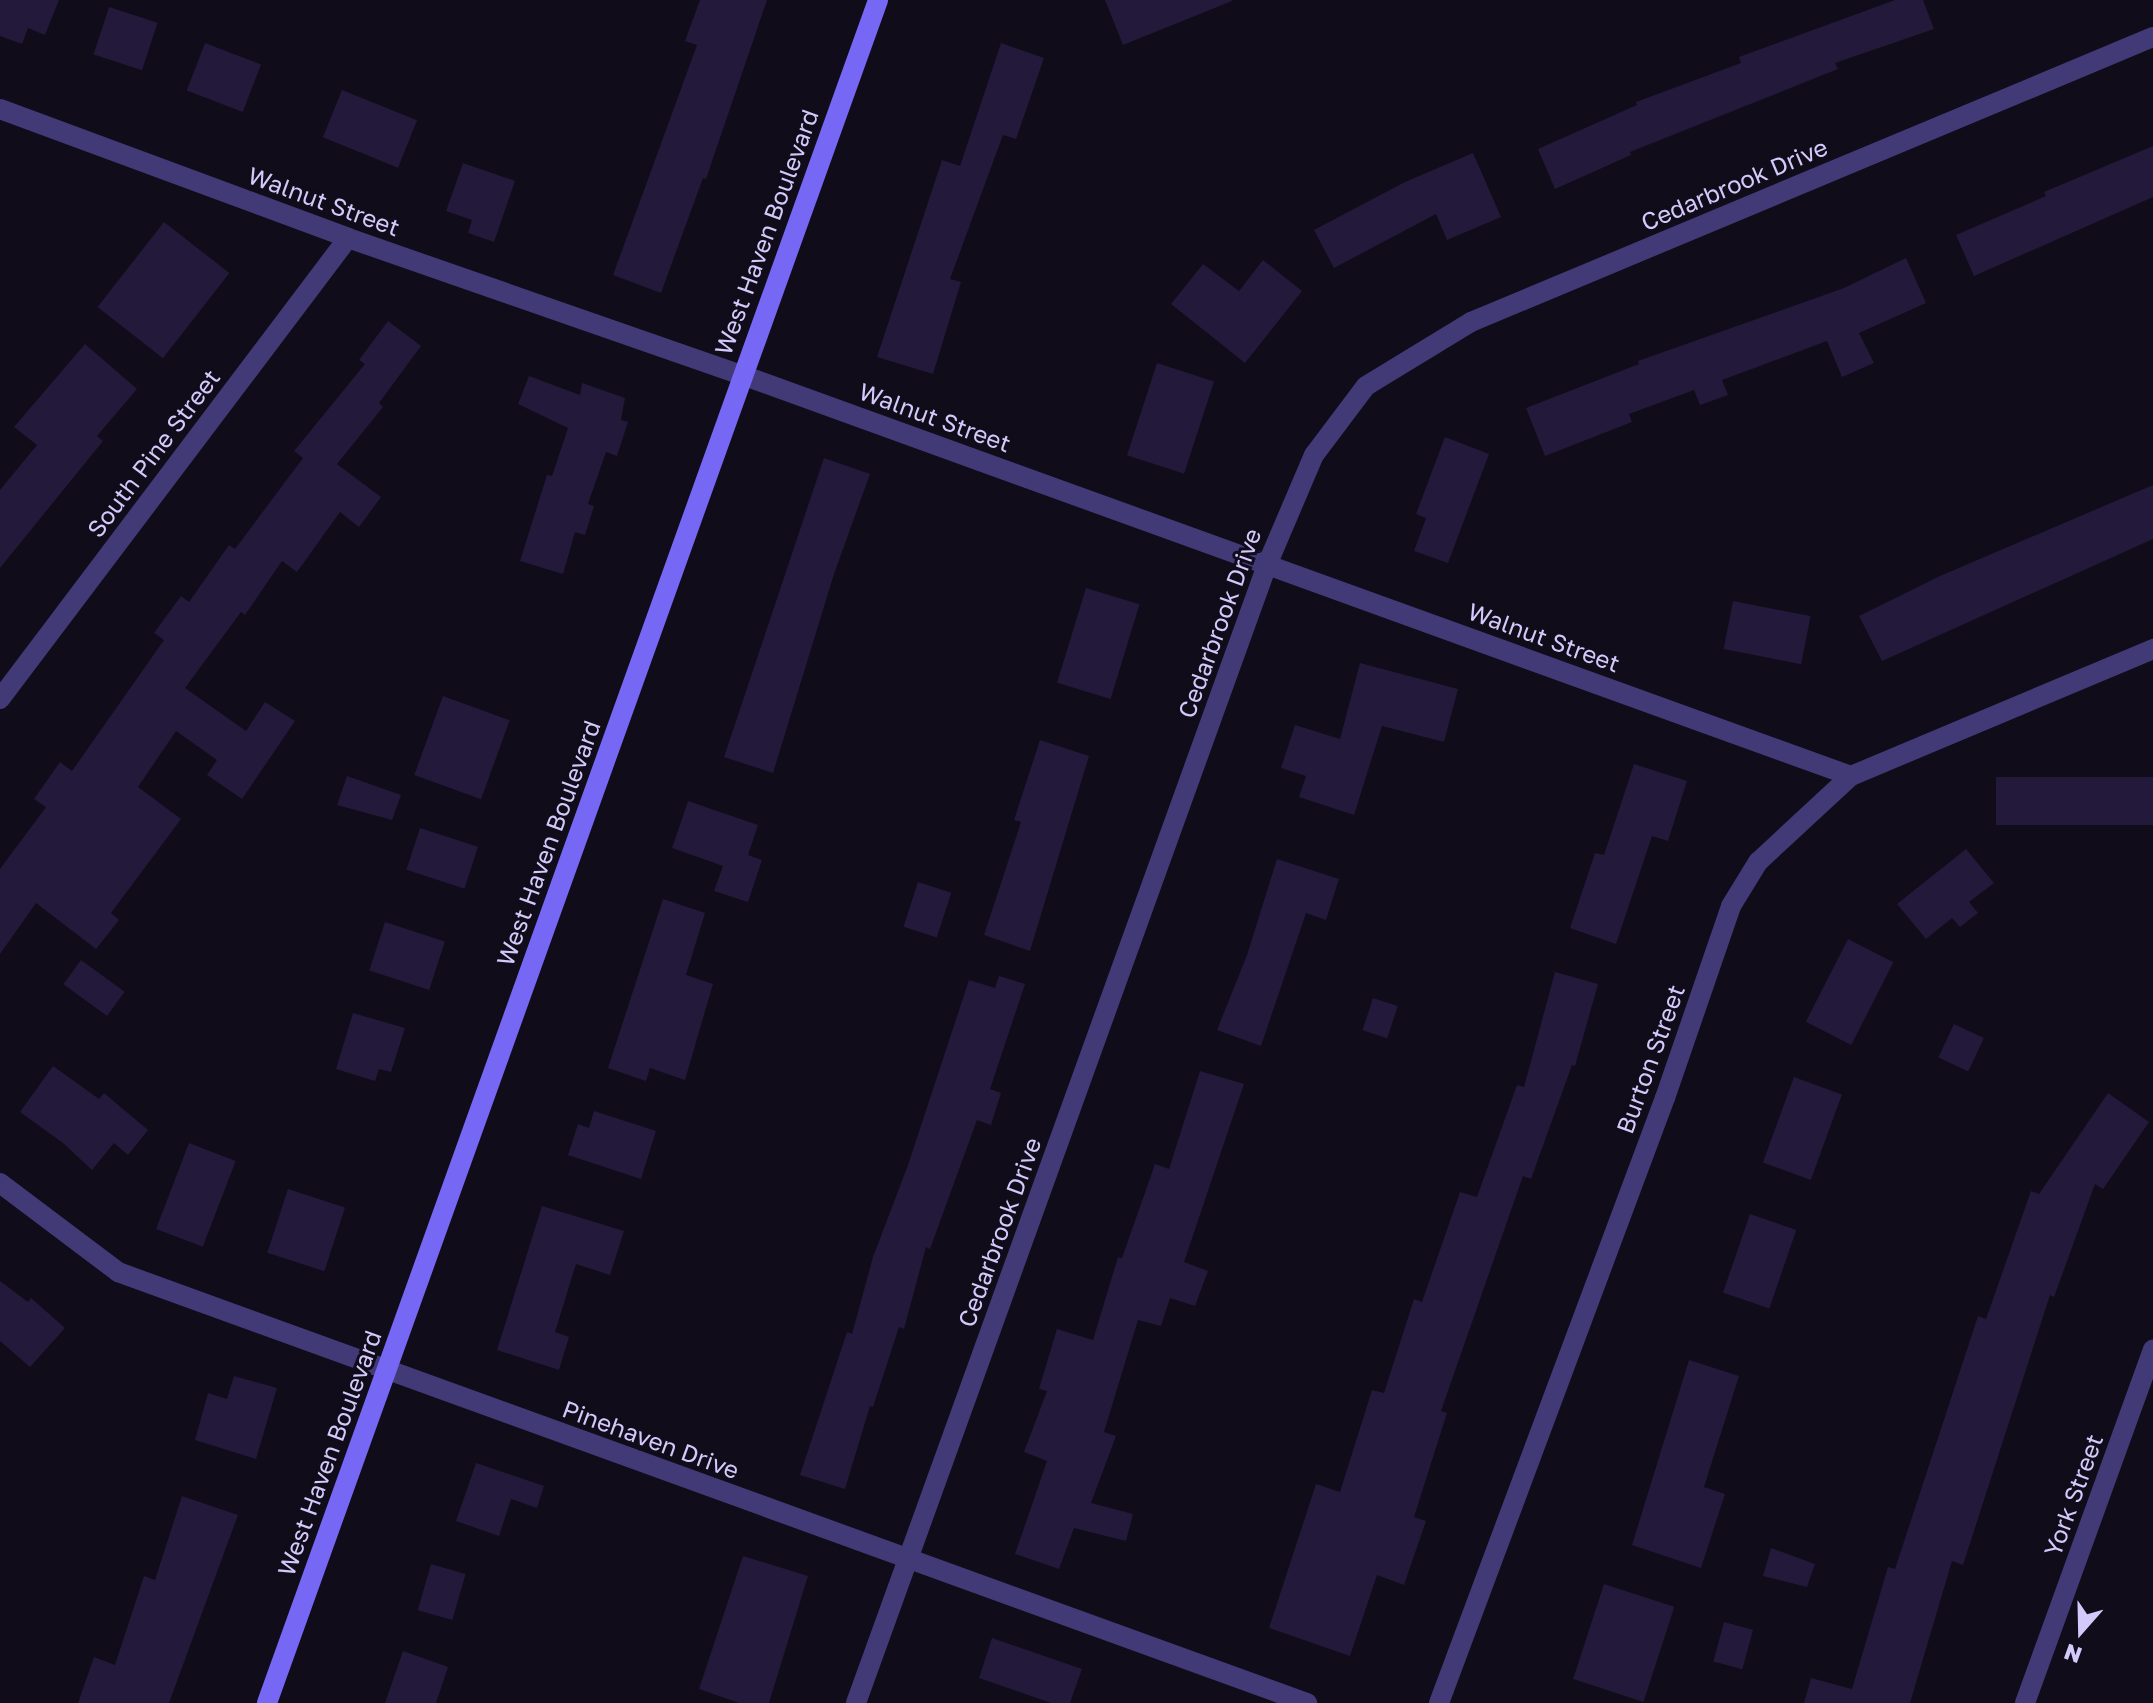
<!DOCTYPE html>
<html>
<head>
<meta charset="utf-8">
<style>
	body { margin:0 }
	#map { position:relative; width:2153px; height:1703px; overflow:hidden; background:#100c1a; font-family:"Golos Text",sans-serif }
	div>[style] { position:absolute }
	.building>* { inset:0; background:#23193a; transform-origin:0 0 }
	.street>* { height:20px; margin:-10px; padding:0 10px; transform-origin:10px; border-radius:10px; background:#413a76 }
	.secondary>* { height:20px; margin:-10px; padding:0 10px; transform-origin:10px; border-radius:10px; background:#7667f4 }
	span { translate:-50% -50%; white-space:nowrap; text-align:center; line-height:1.15; -webkit-text-stroke:6px #100c1a; paint-order:stroke }
	.street-label { font-size:24px; color:#d3c9fb }
	.north { position:absolute; left:2041px; top:1591px; width:80px; height:80px; -webkit-text-stroke:6px #100c1a; paint-order:stroke; rotate:200deg; font-size:22px; font-weight:700; line-height:32px; text-align:center; color:#d3c9fb }
	.north::after { content:''; display:block; margin:auto; width:28px; height:36px; background:#d3c9fb; clip-path:polygon(50% 0,100% 100%,50% 72%,0 100%) }
</style>
</head>
<body>
<div id="map">
	<div class="building">
		<div style="clip-path:polygon(0 0,59px 0,45px 35px,28px 28px,22px 44px,0 36px)"></div>
		<div style="clip-path:polygon(700px 0,767px 0,706px 179px,703px 178px,661px 293px,613px 275px,697px 45px,685px 41px)"></div>
		<div style="clip-path:polygon(1105px 0,1232px 0,1232px 1px,1123px 45px)"></div>
		<div style="clip-path:polygon(1895px 0,1923px 0,1934px 29px,1835px 63px,1838px 69px,1630px 152px,1631px 155px,1555px 189px,1538px 149px,1637px 105px,1636px 102px,1741px 63px,1739px 57px)"></div>
		<div style="left:109px;top:7px;width:51px;height:50px;rotate:18deg"></div>
		<div style="left:205px;top:43px;width:60px;height:51px;rotate:21deg"></div>
		<div style="clip-path:polygon(1001px 43px,1044px 58px,1016px 139px,1003px 135px,950px 279px,961px 282px,933px 374px,877px 357px,942px 160px,960px 166px)"></div>
		<div style="left:342px;top:90px;width:81px;height:51px;rotate:22deg"></div>
		<div style="clip-path:polygon(2153px 146px,2153px 197px,1974px 276px,1956px 235px,2046px 196px,2044px 192px)"></div>
		<div style="clip-path:polygon(1473px 153px,1501px 217px,1447px 240px,1436px 214px,1334px 268px,1314px 230px,1405px 182px)"></div>
		<div style="clip-path:polygon(463px 163px,515px 181px,494px 242px,468px 233px,472px 220px,446px 211px)"></div>
		<div style="left:164px;top:222px;width:83px;height:108px;rotate:38deg"></div>
		<div style="clip-path:polygon(1906px 258px,1926px 303px,1859px 333px,1874px 363px,1842px 377px,1827px 341px,1722px 380px,1728px 395px,1700px 405px,1694px 390px,1629px 414px,1632px 422px,1545px 456px,1526px 408px,1639px 364px,1638px 361px,1844px 288px)"></div>
		<div style="clip-path:polygon(1263px 260px,1302px 291px,1245px 363px,1171px 304px,1203px 264px,1239px 291px)"></div>
		<div style="clip-path:polygon(388px 321px,421px 346px,379px 403px,383px 407px,337px 464px,381px 497px,359px 527px,340px 512px,297px 572px,282px 561px,245px 615px,241px 612px,185px 688px,246px 731px,265px 702px,295px 721px,242px 799px,207px 775px,217px 760px,176px 731px,138px 787px,181px 819px,111px 913px,119px 920px,96px 949px,36px 903px,0 954px,0 869px,46px 807px,34px 799px,60px 762px,72px 771px,164px 640px,154px 633px,181px 596px,189px 602px,229px 545px,235px 549px,303px 458px,294px 451px,365px 364px,359px 360px)"></div>
		<div style="clip-path:polygon(85px 344px,137px 389px,97px 436px,103px 441px,0 568px,0 490px,37px 445px,14px 427px)"></div>
		<div style="left:1157px;top:363px;width:60px;height:97px;rotate:18deg"></div>
		<div style="clip-path:polygon(529px 376px,580px 395px,582px 383px,625px 398px,621px 420px,628px 422px,617px 456px,606px 452px,588px 504px,594px 506px,585px 535px,575px 532px,563px 574px,520px 561px,547px 475px,552px 476px,568px 428px,518px 404px)"></div>
		<div style="clip-path:polygon(1445px 437px,1489px 454px,1448px 563px,1414px 551px,1426px 518px,1416px 514px)"></div>
		<div style="clip-path:polygon(824px 458px,870px 474px,834px 574px,773px 773px,724px 757px)"></div>
		<div style="clip-path:polygon(2153px 485px,2153px 539px,1882px 661px,1859px 616px,1940px 576px)"></div>
		<div style="left:1086px;top:588px;width:56px;height:99px;rotate:17deg"></div>
		<div style="left:1733px;top:601px;width:79px;height:49px;rotate:11deg"></div>
		<div style="clip-path:polygon(1360px 663px,1458px 689px,1444px 742px,1382px 726px,1354px 815px,1299px 797px,1306px 776px,1281px 768px,1295px 725px,1340px 739px)"></div>
		<div style="left:443px;top:696px;width:71px;height:84px;rotate:20deg"></div>
		<div style="clip-path:polygon(1040px 740px,1089px 756px,1030px 951px,984px 935px,1021px 822px,1014px 820px)"></div>
		<div style="clip-path:polygon(1634px 764px,1687px 781px,1668px 841px,1652px 836px,1616px 944px,1570px 928px,1595px 853px,1604px 855px)"></div>
		<div style="clip-path:polygon(347px 776px,401px 795px,392px 820px,337px 805px)"></div>
		<div style="left:2153px;top:777px;width:48px;height:157px;rotate:90deg"></div>
		<div style="clip-path:polygon(688px 801px,758px 825px,748px 855px,762px 860px,748px 902px,714px 891px,723px 866px,672px 848px)"></div>
		<div style="left:420px;top:828px;width:61px;height:44px;rotate:18deg"></div>
		<div style="clip-path:polygon(1966px 849px,1994px 883px,1969px 902px,1978px 913px,1960px 927px,1952px 918px,1926px 939px,1897px 904px)"></div>
		<div style="clip-path:polygon(1277px 859px,1339px 879px,1326px 920px,1306px 913px,1261px 1046px,1217px 1030px,1247px 955px)"></div>
		<div style="left:918px;top:882px;width:35px;height:47px;rotate:18deg"></div>
		<div style="clip-path:polygon(663px 899px,705px 913px,686px 975px,713px 984px,685px 1080px,650px 1068px,646px 1081px,608px 1068px)"></div>
		<div style="left:385px;top:922px;width:63px;height:51px;rotate:18deg"></div>
		<div style="left:1848px;top:939px;width:51px;height:93px;rotate:27deg"></div>
		<div style="left:81px;top:960px;width:54px;height:30px;rotate:36deg"></div>
		<div style="clip-path:polygon(1555px 972px,1598px 984px,1575px 1066px,1572px 1065px,1531px 1179px,1523px 1176px,1441px 1411px,1447px 1413px,1414px 1517px,1426px 1521px,1404px 1585px,1377px 1575px,1350px 1656px,1269px 1628px,1316px 1484px,1340px 1492px,1372px 1390px,1384px 1393px,1414px 1299px,1422px 1302px,1460px 1192px,1477px 1197px,1517px 1085px,1524px 1087px)"></div>
		<div style="clip-path:polygon(999px 976px,1025px 984px,990px 1089px,1001px 1093px,991px 1125px,977px 1120px,930px 1249px,926px 1247px,904px 1329px,899px 1327px,873px 1407px,870px 1406px,845px 1489px,800px 1475px,847px 1332px,852px 1334px,873px 1257px,908px 1165px,969px 980px,995px 988px)"></div>
		<div style="left:1373px;top:998px;width:26px;height:34px;rotate:18deg"></div>
		<div style="clip-path:polygon(353px 1013px,405px 1028px,391px 1072px,379px 1069px,375px 1081px,336px 1069px)"></div>
		<div style="left:1954px;top:1024px;width:33px;height:37px;rotate:25deg"></div>
		<div style="clip-path:polygon(53px 1066px,99px 1099px,104px 1093px,148px 1130px,128px 1155px,114px 1143px,92px 1170px,63px 1143px,20px 1112px)"></div>
		<div style="clip-path:polygon(1200px 1071px,1244px 1084px,1184px 1262px,1208px 1271px,1195px 1306px,1170px 1298px,1161px 1326px,1138px 1320px,1104px 1432px,1116px 1436px,1091px 1503px,1133px 1514px,1126px 1541px,1074px 1528px,1059px 1569px,1015px 1554px,1047px 1461px,1024px 1452px,1047px 1391px,1039px 1389px,1057px 1329px,1093px 1340px,1118px 1257px,1122px 1258px,1155px 1164px,1169px 1169px)"></div>
		<div style="left:1794px;top:1077px;width:51px;height:91px;rotate:20deg"></div>
		<div style="clip-path:polygon(2108px 1093px,2149px 1122px,2103px 1189px,2095px 1184px,2054px 1297px,2050px 1295px,1963px 1565px,1952px 1561px,1910px 1703px,1804px 1703px,1811px 1678px,1852px 1689px,1888px 1567px,1895px 1569px,1978px 1316px,1986px 1319px,2031px 1191px,2039px 1194px)"></div>
		<div style="clip-path:polygon(594px 1111px,656px 1131px,641px 1179px,568px 1155px,578px 1124px,589px 1128px)"></div>
		<div style="left:189px;top:1143px;width:50px;height:92px;rotate:21deg"></div>
		<div style="left:288px;top:1189px;width:60px;height:67px;rotate:18deg"></div>
		<div style="clip-path:polygon(542px 1206px,624px 1231px,610px 1275px,576px 1264px,555px 1332px,569px 1337px,559px 1370px,497px 1350px)"></div>
		<div style="left:1750px;top:1214px;width:49px;height:83px;rotate:19deg"></div>
		<div style="clip-path:polygon(0 1281px,28px 1302px,31px 1298px,65px 1328px,30px 1367px,0 1341px)"></div>
		<div style="clip-path:polygon(1689px 1360px,1739px 1376px,1704px 1487px,1725px 1494px,1701px 1568px,1632px 1545px)"></div>
		<div style="clip-path:polygon(234px 1376px,277px 1388px,256px 1459px,195px 1440px,208px 1393px,227px 1399px)"></div>
		<div style="clip-path:polygon(476px 1463px,544px 1486px,537px 1508px,511px 1499px,499px 1536px,456px 1521px)"></div>
		<div style="clip-path:polygon(182px 1496px,238px 1515px,169px 1703px,78px 1703px,94px 1657px,115px 1665px,144px 1576px,155px 1580px)"></div>
		<div style="clip-path:polygon(1771px 1548px,1815px 1564px,1807px 1587px,1763px 1576px)"></div>
		<div style="clip-path:polygon(743px 1556px,808px 1576px,769px 1703px,739px 1703px,699px 1689px)"></div>
		<div style="left:431px;top:1564px;width:36px;height:48px;rotate:16deg"></div>
		<div style="left:1604px;top:1584px;width:74px;height:100px;rotate:18deg"></div>
		<div style="left:1724px;top:1622px;width:30px;height:41px;rotate:15deg"></div>
		<div style="clip-path:polygon(992px 1638px,1082px 1669px,1070px 1703px,1051px 1703px,979px 1678px)"></div>
		<div style="clip-path:polygon(403px 1651px,448px 1667px,436px 1703px,385px 1703px)"></div>
	</div>
	<div class="street">
		<div style="left:0;top:109px;width:371px;rotate:20.3deg"></div>
		<div style="left:348px;top:238px;width:417px;rotate:19.2deg"></div>
		<div style="left:742px;top:375px;width:1179px;rotate:19.88deg"></div>
		<div style="left:0;top:699px;width:578px;rotate:-52.95deg"></div>
		<div style="left:0;top:1183px;width:148px;rotate:37deg"></div>
		<div style="left:118px;top:1272px;width:1265px;rotate:19.93deg"></div>
		<div style="left:856px;top:1703px;width:1210px;rotate:-70.14deg"></div>
		<div style="left:1267px;top:565px;width:120px;rotate:-66.9deg"></div>
		<div style="left:1314px;top:455px;width:86px;rotate:-53deg"></div>
		<div style="left:1366px;top:386px;width:123px;rotate:-31.4deg"></div>
		<div style="left:1471px;top:322px;width:739px;rotate:-22.68deg"></div>
		<div style="left:1439px;top:1703px;width:646px;rotate:-69.52deg"></div>
		<div style="left:1665px;top:1098px;width:203px;rotate:-71deg"></div>
		<div style="left:1731px;top:906px;width:52px;rotate:-58.5deg"></div>
		<div style="left:1758px;top:862px;width:127px;rotate:-42.8deg"></div>
		<div style="left:1851px;top:776px;width:328px;rotate:-22.8deg"></div>
		<div style="left:2025px;top:1703px;width:376px;rotate:-70.1deg"></div>
	</div>
	<div class="secondary">
		<div style="left:267px;top:1703px;width:1809px;rotate:-70.26deg"></div>
	</div>
	<div class="street-label">
		<span style="left:1734px;top:184px;rotate:-23deg">Cedarbrook Drive</span>
		<span style="left:324px;top:201px;rotate:20deg">Walnut Street</span>
		<span style="left:766px;top:232px;rotate:-70deg">West Haven Boulevard</span>
		<span style="left:935px;top:417px;rotate:20deg">Walnut Street</span>
		<span style="left:153px;top:453px;rotate:-53deg">South Pine Street</span>
		<span style="left:1219px;top:623px;rotate:-70deg">Cedarbrook Drive</span>
		<span style="left:1544px;top:637px;rotate:20deg">Walnut Street</span>
		<span style="left:548px;top:843px;rotate:-70deg">West Haven Boulevard</span>
		<span style="left:1650px;top:1059px;rotate:-70deg">Burton Street</span>
		<span style="left:999px;top:1232px;rotate:-70deg">Cedarbrook Drive</span>
		<span style="left:651px;top:1439px;rotate:20deg">Pinehaven Drive</span>
		<span style="left:329px;top:1453px;rotate:-70deg">West Haven Boulevard</span>
		<span style="left:2073px;top:1495px;rotate:-70deg">York Street</span>
	</div>
	<div class="north">N</div>
</div>
</body>
</html>
